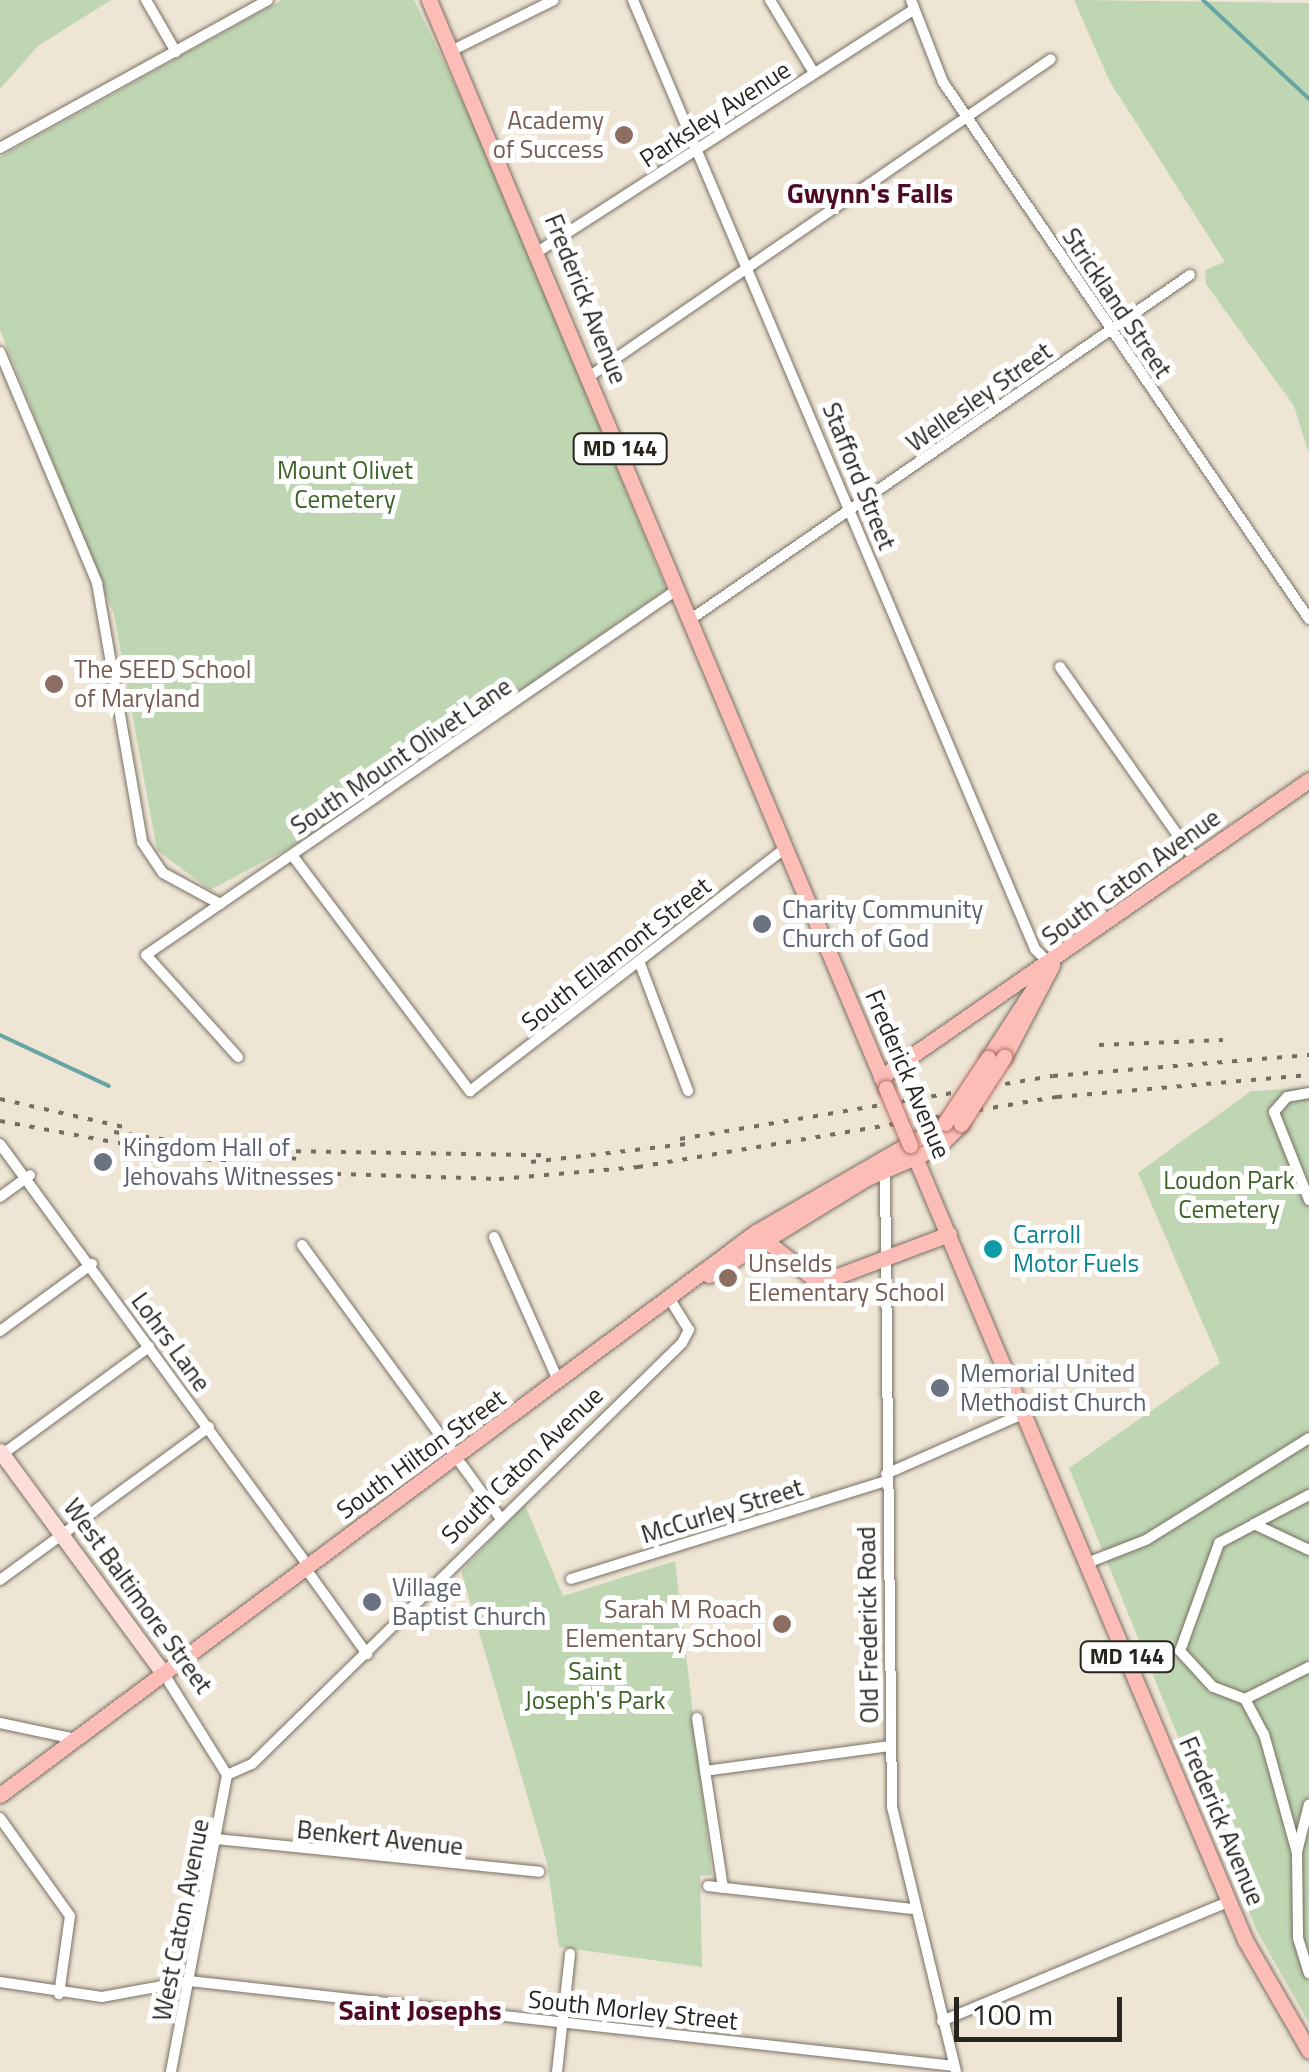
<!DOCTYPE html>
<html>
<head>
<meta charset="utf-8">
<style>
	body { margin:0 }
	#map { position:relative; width:1309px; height:2072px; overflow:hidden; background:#eee5d5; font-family:"Titillium Web",sans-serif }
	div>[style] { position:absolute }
	.green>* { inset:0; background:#bfd6b3 }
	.stream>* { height:4px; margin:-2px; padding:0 2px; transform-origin:2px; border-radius:2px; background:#67a5a5 }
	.roads { filter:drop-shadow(0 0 2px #787062) drop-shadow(0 0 2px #787062) }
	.minor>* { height:10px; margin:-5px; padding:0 5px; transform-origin:5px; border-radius:5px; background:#fff }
	.secondary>* { height:15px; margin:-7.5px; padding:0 7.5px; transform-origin:7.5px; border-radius:7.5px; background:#fededb }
	.primary>* { height:15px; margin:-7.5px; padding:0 7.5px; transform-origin:7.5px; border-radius:7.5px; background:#fcbdb6 }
	.rail>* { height:4px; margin-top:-2px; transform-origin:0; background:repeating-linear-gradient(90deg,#736e64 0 5px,transparent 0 15px) }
	.bridges { filter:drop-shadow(0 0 2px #b06b62) drop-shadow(0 0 2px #b06b62) }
	.primary-bridge>* { height:15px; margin:-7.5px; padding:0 7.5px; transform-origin:7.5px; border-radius:7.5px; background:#fcbdb6 }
	.dots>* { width:28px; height:28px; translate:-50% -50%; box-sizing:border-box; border:5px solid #fff; border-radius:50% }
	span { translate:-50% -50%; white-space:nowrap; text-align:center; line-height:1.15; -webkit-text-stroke:10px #fff; paint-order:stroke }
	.shield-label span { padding:2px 8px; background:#fff; border:2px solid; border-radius:8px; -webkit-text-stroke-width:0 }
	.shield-label { font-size:22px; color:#28251f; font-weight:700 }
	.street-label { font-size:25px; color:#28251f }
	.education-label { font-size:25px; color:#785e54 }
	.right { translate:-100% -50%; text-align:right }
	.left { translate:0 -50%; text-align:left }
	.park-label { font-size:25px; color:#3f6229 }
	.worship-label { font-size:25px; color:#5b616d }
	.culture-label { font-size:25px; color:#0d838f }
	.neighbourhood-label { font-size:28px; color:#4e0a24; font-weight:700 }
	.scale { position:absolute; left:954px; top:1997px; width:168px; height:45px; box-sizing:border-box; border:5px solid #28251f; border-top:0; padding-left:12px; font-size:30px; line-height:35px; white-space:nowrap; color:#28251f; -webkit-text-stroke:8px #fff; paint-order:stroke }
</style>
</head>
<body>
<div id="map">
	<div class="green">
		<div style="clip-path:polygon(0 0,111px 0,38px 46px,0 89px)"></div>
		<div style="clip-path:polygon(282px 0,414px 0,490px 158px,666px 589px,312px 836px,210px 890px,157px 850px,114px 614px,0 330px,0 157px)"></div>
		<div style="clip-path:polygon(1074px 0,1309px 3px,1309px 454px,1294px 406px,1206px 284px,1205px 270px,1225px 262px,1110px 82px)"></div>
		<div style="clip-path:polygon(1309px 1088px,1309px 2023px,1257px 1931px,1069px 1468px,1220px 1363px,1138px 1173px,1251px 1091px)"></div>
		<div style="clip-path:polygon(525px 1505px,563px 1596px,675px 1561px,712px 1875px,700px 1876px,702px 1967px,559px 1947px,547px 1863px,461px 1571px)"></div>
	</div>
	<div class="stream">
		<div style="left:1203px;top:0;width:145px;rotate:43deg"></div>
		<div style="left:0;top:1035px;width:120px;rotate:25.1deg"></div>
	</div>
	<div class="roads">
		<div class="minor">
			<div style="left:146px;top:0;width:60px;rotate:60deg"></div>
			<div style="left:633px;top:0;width:1031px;rotate:67.04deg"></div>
			<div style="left:1035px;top:949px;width:21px;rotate:45deg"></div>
			<div style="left:770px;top:0;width:85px;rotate:58.9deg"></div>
			<div style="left:911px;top:0;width:88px;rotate:68.7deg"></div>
			<div style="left:943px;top:82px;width:650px;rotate:55.72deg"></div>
			<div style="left:455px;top:49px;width:110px;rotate:-26.3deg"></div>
			<div style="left:0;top:148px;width:306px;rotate:-28.9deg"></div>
			<div style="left:539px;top:251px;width:445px;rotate:-32.8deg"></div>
			<div style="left:0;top:352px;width:251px;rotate:67.2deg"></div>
			<div style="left:97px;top:583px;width:263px;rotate:80.1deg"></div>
			<div style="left:142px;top:842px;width:37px;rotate:56deg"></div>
			<div style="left:163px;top:873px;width:65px;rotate:28.5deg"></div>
			<div style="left:590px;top:376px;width:559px;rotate:-34.51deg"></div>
			<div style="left:691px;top:619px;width:606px;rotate:-34.58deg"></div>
			<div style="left:1060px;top:667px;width:236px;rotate:55deg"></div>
			<div style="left:292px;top:855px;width:296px;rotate:53deg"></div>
			<div style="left:470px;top:1091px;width:398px;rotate:-37.6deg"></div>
			<div style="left:639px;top:961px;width:139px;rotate:69.3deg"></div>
			<div style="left:238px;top:1057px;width:137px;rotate:-132deg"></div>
			<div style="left:146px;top:955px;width:646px;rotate:-34.53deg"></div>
			<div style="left:1309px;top:1093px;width:22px;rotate:170deg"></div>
			<div style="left:1287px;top:1097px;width:20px;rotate:131deg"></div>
			<div style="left:1274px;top:1112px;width:95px;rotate:68.3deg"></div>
			<div style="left:0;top:1144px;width:524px;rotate:53.85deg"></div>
			<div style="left:885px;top:1170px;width:637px;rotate:89.37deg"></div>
			<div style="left:892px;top:1807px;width:272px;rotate:76.4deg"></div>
			<div style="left:0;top:1197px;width:37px;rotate:-36deg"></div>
			<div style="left:494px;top:1237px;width:159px;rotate:65.9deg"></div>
			<div style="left:302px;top:1245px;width:339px;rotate:54deg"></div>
			<div style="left:0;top:1331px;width:114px;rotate:-36.1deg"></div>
			<div style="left:0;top:1456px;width:185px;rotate:-36.2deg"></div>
			<div style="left:886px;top:1474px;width:152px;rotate:-23.7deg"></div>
			<div style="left:1309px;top:1495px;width:62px;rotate:152.2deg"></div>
			<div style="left:1254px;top:1524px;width:61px;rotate:25.3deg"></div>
			<div style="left:1087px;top:1563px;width:63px;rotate:-21.3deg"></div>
			<div style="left:1146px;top:1540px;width:192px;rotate:-32deg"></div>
			<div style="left:306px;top:1569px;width:105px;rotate:54.3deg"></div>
			<div style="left:571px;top:1579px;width:329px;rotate:-17.3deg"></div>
			<div style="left:0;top:1580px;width:259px;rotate:-36.2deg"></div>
			<div style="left:1309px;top:1667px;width:72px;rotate:153.4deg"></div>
			<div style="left:1245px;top:1699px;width:40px;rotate:62deg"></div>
			<div style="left:1264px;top:1734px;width:123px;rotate:74.5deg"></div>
			<div style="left:1297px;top:1853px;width:85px;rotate:89.3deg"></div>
			<div style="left:1298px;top:1938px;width:37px;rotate:73deg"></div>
			<div style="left:164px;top:1674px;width:119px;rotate:58deg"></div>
			<div style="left:227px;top:1775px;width:302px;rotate:100.7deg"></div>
			<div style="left:1245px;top:1699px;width:34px;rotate:-159deg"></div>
			<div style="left:1213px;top:1687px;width:49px;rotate:-132.5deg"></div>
			<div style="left:1180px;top:1651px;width:115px;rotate:-70.1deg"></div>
			<div style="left:1219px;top:1543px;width:40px;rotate:-28deg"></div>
			<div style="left:697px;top:1718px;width:172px;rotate:81.3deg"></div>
			<div style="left:0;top:1723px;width:77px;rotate:12deg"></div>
			<div style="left:705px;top:1771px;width:187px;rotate:-7.7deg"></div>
			<div style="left:227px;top:1775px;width:27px;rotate:-24deg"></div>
			<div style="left:252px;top:1764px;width:602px;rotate:-44.39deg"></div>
			<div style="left:682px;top:1343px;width:15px;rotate:-62deg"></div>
			<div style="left:689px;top:1330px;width:34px;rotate:-122deg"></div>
			<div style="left:0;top:1818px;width:120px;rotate:54.5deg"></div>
			<div style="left:70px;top:1916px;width:79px;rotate:98deg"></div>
			<div style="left:216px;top:1839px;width:325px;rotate:5.8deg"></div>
			<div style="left:1297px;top:1852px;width:49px;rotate:-76deg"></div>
			<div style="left:708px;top:1886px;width:205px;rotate:6.4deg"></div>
			<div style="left:0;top:1982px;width:103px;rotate:8.4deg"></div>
			<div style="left:102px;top:1997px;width:88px;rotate:-10.4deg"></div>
			<div style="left:189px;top:1981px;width:770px;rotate:6.34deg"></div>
			<div style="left:942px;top:2021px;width:310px;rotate:-22.6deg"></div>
			<div style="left:557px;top:2072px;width:119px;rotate:-83.7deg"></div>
		</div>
		<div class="secondary">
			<div style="left:0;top:1451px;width:277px;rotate:53.7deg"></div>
		</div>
		<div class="primary">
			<div style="left:429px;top:0;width:1180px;rotate:67.22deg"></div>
			<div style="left:1004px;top:1057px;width:104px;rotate:-62.4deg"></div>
			<div style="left:988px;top:1058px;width:104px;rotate:-56.8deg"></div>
			<div style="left:881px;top:1077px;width:521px;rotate:-34.76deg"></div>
			<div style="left:910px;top:1145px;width:863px;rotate:67.15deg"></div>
			<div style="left:1245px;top:1940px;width:128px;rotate:60deg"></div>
			<div style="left:760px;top:1236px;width:75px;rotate:38.5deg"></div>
			<div style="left:819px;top:1283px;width:139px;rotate:-20.7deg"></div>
			<div style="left:709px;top:1275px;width:183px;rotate:-31.6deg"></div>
			<div style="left:865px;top:1179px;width:80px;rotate:-23.7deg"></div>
			<div style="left:938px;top:1147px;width:33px;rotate:-45deg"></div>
			<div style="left:0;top:1795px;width:943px;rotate:-36.68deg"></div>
			<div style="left:756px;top:1232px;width:218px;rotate:-30deg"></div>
		</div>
	</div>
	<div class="rail">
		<div style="left:1099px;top:1045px;width:124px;rotate:-2.3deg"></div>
		<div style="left:0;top:1099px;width:131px;rotate:12.8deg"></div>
		<div style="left:0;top:1121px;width:281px;rotate:10.5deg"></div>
		<div style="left:276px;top:1172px;width:223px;rotate:1.8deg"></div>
		<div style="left:499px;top:1179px;width:140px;rotate:-4.9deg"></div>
		<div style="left:638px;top:1167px;width:425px;rotate:-9.5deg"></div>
		<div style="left:1057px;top:1097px;width:253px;rotate:-5deg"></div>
		<div style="left:114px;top:1132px;width:184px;rotate:8.4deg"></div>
		<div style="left:680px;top:1139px;width:378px;rotate:-9.6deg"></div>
		<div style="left:1053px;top:1076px;width:257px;rotate:-4.7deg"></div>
		<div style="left:281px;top:1151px;width:265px;rotate:0.9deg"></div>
		<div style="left:531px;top:1162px;width:165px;rotate:-6.6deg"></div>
	</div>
	<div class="bridges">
		<div class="primary-bridge">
			<div style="left:886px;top:1088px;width:62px;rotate:67.2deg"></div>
			<div style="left:945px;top:1123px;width:78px;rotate:-56.5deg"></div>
			<div style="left:961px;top:1124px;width:80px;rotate:-57.3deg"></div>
		</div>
	</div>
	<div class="dots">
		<div style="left:624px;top:135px;background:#8d6e63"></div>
		<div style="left:54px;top:684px;background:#8d6e63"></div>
		<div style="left:762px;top:924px;background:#6b7280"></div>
		<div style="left:103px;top:1162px;background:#6b7280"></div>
		<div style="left:993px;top:1249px;background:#0f9aa8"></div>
		<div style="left:728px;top:1278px;background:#8d6e63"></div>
		<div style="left:940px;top:1388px;background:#6b7280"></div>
		<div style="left:372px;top:1602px;background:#6b7280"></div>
		<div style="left:782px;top:1624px;background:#8d6e63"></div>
	</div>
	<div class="shield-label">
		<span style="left:620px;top:449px">MD 144</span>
		<span style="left:1127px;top:1657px">MD 144</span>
	</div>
	<div class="street-label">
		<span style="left:715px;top:114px;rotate:-33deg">Parksley Avenue</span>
		<span style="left:586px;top:299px;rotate:68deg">Frederick Avenue</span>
		<span style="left:1117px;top:303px;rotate:56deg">Strickland Street</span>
		<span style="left:979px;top:397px;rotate:-35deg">Wellesley Street</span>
		<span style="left:859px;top:476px;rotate:68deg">Stafford Street</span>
		<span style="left:401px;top:756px;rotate:-34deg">South Mount Olivet Lane</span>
		<span style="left:1131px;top:877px;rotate:-36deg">South Caton Avenue</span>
		<span style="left:616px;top:954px;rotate:-38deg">South Ellamont Street</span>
		<span style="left:908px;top:1074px;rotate:67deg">Frederick Avenue</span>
		<span style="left:171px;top:1342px;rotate:54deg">Lohrs Lane</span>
		<span style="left:421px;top:1454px;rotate:-36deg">South Hilton Street</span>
		<span style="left:522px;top:1465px;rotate:-44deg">South Caton Avenue</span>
		<span style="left:722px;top:1511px;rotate:-17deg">McCurley Street</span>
		<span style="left:138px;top:1596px;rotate:54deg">West Baltimore Street</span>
		<span style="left:868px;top:1625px;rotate:-91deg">Old Frederick Road</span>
		<span style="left:1222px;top:1821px;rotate:67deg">Frederick Avenue</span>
		<span style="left:380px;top:1838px;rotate:6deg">Benkert Avenue</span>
		<span style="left:181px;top:1920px;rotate:-79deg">West Caton Avenue</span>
		<span style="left:633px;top:2010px;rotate:6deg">South Morley Street</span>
	</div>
	<div class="education-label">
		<span class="right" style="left:604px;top:135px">Academy<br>of Success</span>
		<span class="left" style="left:74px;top:684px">The SEED School<br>of Maryland</span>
		<span class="left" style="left:748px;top:1278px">Unselds<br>Elementary School</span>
		<span class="right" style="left:762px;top:1624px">Sarah M Roach<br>Elementary School</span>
	</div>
	<div class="park-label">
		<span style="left:345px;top:485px">Mount Olivet<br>Cemetery</span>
		<span style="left:1229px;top:1195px">Loudon Park<br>Cemetery</span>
		<span style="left:595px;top:1686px">Saint<br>Joseph's Park</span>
	</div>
	<div class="worship-label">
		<span class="left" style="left:782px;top:924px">Charity Community<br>Church of God</span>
		<span class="left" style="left:123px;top:1162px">Kingdom Hall of<br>Jehovahs Witnesses</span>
		<span class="left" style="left:960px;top:1388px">Memorial United<br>Methodist Church</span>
		<span class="left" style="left:392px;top:1602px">Village<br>Baptist Church</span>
	</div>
	<div class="culture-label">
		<span class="left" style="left:1013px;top:1249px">Carroll<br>Motor Fuels</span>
	</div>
	<div class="neighbourhood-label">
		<span style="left:870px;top:193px">Gwynn's Falls</span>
		<span style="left:420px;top:2010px">Saint Josephs</span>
	</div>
	<div class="scale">100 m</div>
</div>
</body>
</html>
